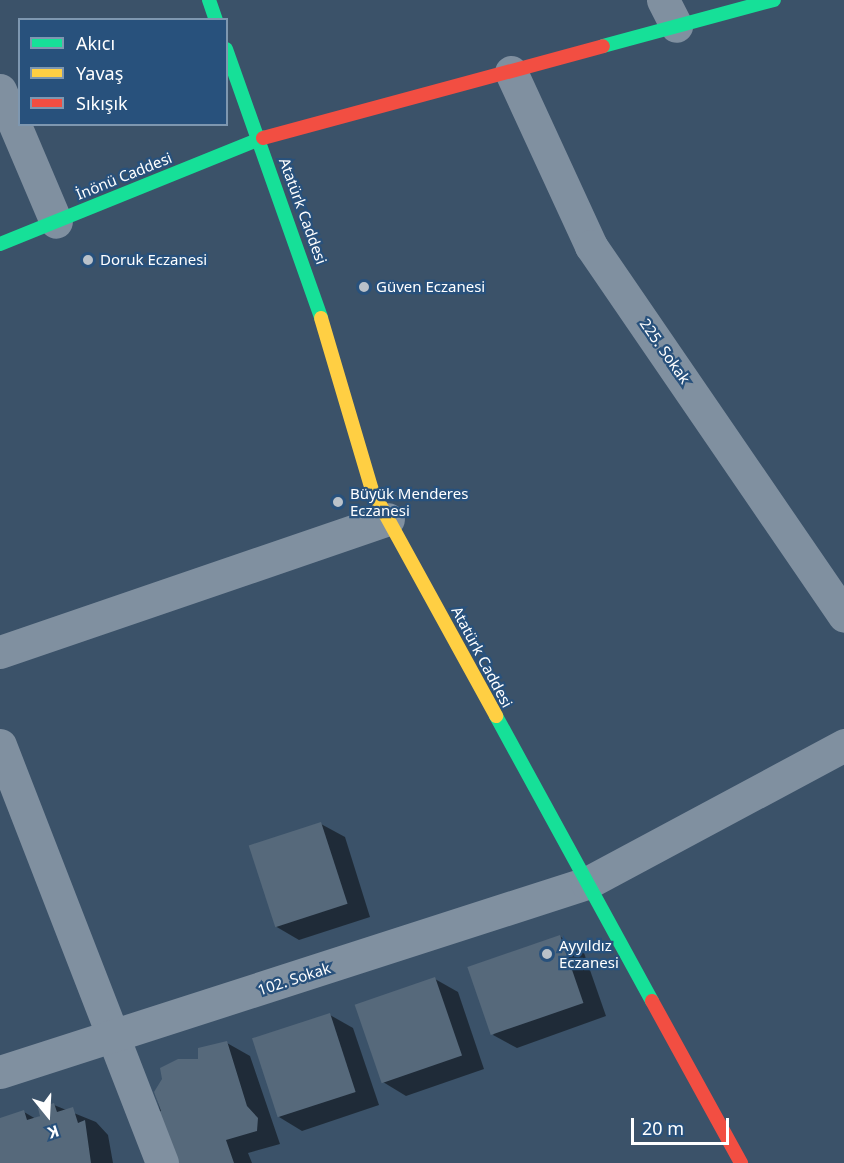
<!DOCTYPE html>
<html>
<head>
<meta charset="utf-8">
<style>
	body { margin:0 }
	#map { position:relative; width:844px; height:1163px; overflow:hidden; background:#3b5269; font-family:"Noto Sans",sans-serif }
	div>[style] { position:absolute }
	.shadow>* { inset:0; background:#0007 }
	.building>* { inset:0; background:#56697b; transform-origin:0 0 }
	.street>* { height:33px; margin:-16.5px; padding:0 16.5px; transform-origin:16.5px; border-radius:16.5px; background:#8090a0 }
	.fast>* { height:14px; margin:-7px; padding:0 7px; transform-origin:7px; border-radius:7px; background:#16e098 }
	.slow>* { height:14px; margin:-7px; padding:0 7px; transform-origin:7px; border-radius:7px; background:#ffcf43 }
	.jam>* { height:14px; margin:-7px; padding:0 7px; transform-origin:7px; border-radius:7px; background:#f24e42 }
	.dots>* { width:16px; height:16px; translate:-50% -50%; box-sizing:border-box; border:3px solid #28517c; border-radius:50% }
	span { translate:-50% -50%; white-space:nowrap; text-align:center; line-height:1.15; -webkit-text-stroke:4.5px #28517c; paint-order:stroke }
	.street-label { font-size:15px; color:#fff }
	.poi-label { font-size:15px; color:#fff }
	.left { translate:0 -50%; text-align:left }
	.legend { position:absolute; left:18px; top:18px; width:210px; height:108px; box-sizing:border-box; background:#28517c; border:2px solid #7e97b0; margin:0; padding:8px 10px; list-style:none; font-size:18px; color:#fff }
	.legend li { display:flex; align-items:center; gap:12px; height:30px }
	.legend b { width:30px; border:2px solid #7e97b0 }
	.north { position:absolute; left:18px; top:1085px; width:60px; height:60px; -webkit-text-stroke:4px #28517c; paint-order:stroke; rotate:162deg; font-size:16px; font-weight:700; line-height:24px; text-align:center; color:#fff }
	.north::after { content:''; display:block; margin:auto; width:21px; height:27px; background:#fff; clip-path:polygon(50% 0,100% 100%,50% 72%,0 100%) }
	.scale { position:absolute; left:631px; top:1118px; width:98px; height:27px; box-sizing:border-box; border:3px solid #fff; border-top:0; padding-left:8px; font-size:18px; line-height:21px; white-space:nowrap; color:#fff; -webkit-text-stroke:4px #28517c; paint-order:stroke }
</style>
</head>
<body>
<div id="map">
	<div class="shadow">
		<div style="clip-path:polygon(321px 824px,345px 837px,370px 917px,299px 940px,275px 926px)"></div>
		<div style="clip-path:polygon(559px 936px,583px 950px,606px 1016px,517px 1048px,493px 1035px)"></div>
		<div style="clip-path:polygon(435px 979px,458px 992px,484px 1069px,406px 1096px,383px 1082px)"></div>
		<div style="clip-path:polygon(330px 1015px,353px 1028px,379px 1105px,302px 1131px,279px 1117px)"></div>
		<div style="clip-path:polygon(227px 1043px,250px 1056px,280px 1144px,248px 1153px,252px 1163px,175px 1163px,155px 1092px)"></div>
		<div style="clip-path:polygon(54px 1105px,96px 1122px,108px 1135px,113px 1163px,0 1163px,0 1120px,24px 1112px,36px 1119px)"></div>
	</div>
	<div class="building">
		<div style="left:321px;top:822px;width:86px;height:76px;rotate:72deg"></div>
		<div style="left:560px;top:935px;width:72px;height:98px;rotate:71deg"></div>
		<div style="left:435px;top:977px;width:83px;height:85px;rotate:71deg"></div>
		<div style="left:330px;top:1013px;width:83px;height:82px;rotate:72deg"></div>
		<div style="clip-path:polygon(227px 1041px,247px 1106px,258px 1118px,257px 1131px,226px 1140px,234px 1163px,175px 1163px,155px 1113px,161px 1111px,154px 1092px,162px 1079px,160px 1068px,178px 1059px,198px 1059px,198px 1048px)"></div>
		<div style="clip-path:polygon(54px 1103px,57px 1112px,73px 1107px,78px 1123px,85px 1120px,91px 1163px,0 1163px,0 1118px,24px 1110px,27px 1120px,40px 1116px,38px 1108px)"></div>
	</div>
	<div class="street">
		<div style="left:663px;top:0;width:29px;rotate:63deg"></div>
		<div style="left:511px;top:72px;width:192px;rotate:65.3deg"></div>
		<div style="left:591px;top:246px;width:448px;rotate:55.6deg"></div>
		<div style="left:0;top:90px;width:143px;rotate:67deg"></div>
		<div style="left:0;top:652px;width:410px;rotate:-18.9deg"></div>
		<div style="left:0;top:745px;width:448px;rotate:68.8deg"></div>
		<div style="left:0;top:1072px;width:617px;rotate:-17.85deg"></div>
		<div style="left:587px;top:883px;width:292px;rotate:-28.2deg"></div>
	</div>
	<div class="fast">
		<div style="left:209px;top:0;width:21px;rotate:71deg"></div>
		<div style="left:603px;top:46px;width:177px;rotate:-15.1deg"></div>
		<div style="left:226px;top:49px;width:285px;rotate:70.5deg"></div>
		<div style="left:0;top:244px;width:284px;rotate:-22deg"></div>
		<div style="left:496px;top:716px;width:325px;rotate:61.3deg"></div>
	</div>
	<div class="slow">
		<div style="left:321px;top:318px;width:179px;rotate:73.5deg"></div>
		<div style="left:372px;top:490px;width:258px;rotate:61.2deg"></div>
	</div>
	<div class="jam">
		<div style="left:263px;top:138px;width:352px;rotate:-15.1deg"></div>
		<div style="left:652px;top:1001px;width:185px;rotate:61.2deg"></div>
	</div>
	<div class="dots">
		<div style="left:88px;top:260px;background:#bac2ca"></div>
		<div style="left:364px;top:287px;background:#bac2ca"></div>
		<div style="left:338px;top:502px;background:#bac2ca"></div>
		<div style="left:547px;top:954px;background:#bac2ca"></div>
	</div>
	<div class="street-label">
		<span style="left:124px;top:176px;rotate:-22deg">İnönü Caddesi</span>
		<span style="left:303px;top:211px;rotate:70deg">Atatürk Caddesi</span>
		<span style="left:665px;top:351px;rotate:55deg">225. Sokak</span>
		<span style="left:482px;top:657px;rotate:62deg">Atatürk Caddesi</span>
		<span style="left:294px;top:979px;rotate:-18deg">102. Sokak</span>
	</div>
	<div class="poi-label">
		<span class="left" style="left:100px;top:260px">Doruk Eczanesi</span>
		<span class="left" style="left:376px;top:287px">Güven Eczanesi</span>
		<span class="left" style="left:350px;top:502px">Büyük Menderes<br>Eczanesi</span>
		<span class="left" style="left:559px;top:954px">Ayyıldız<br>Eczanesi</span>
	</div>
	<ul class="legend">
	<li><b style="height:8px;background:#16e098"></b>Akıcı</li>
	<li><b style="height:8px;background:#ffcf43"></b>Yavaş</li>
	<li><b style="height:8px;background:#f24e42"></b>Sıkışık</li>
	</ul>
	<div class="north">K</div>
	<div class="scale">20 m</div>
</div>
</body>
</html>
